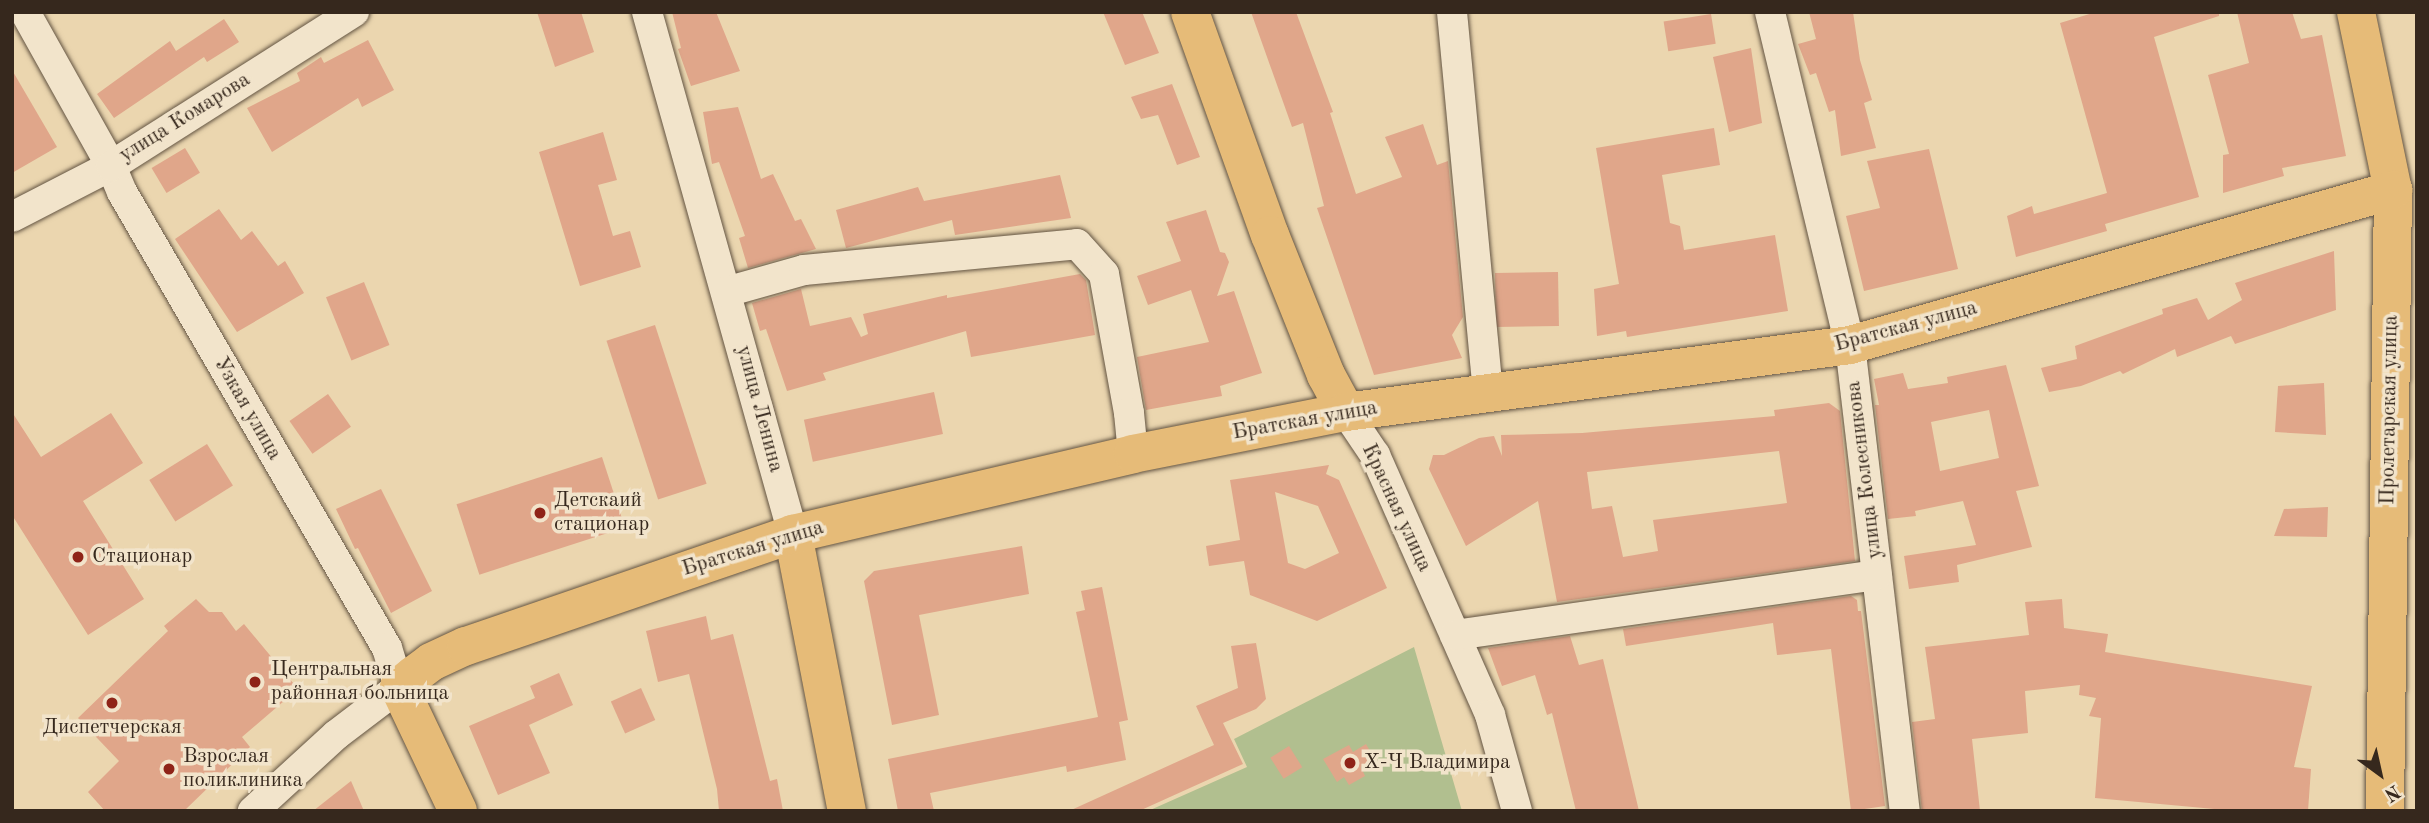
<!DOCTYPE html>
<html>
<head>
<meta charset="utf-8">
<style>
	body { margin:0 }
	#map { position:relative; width:2429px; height:823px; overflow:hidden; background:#ebd6af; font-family:"Old Standard TT",serif }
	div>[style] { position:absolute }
	.green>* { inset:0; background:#b1bf8f }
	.building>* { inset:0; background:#e0a68a; transform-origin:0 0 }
	.roads { filter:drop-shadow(0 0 2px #635442) drop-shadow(0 0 2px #635442) }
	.minor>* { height:30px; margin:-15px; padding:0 15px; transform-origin:15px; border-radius:15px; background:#f2e4cb }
	.major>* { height:38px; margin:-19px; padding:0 19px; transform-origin:19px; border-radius:19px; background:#e6bb78 }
	.dots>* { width:19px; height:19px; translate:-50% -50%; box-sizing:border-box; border:4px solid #f2e4cb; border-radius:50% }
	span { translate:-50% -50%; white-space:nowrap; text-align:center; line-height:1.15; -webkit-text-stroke:7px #f2e4cb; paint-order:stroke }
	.street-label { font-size:21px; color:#36281d }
	.poi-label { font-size:21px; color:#36281d }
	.left { translate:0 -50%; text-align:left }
	.frame { position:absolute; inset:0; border:14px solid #36281d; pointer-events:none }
	.north { position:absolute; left:2345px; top:739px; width:70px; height:70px; -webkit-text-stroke:5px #f2e4cb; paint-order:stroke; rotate:147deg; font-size:19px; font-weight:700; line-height:28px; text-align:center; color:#36281d }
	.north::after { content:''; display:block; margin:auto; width:24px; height:32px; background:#36281d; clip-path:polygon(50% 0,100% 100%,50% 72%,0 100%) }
</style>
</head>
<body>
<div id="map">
	<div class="green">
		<div style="clip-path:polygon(1414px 647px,1462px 811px,1148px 811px,1247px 767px,1234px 739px)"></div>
	</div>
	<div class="building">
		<div style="clip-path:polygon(537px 12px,581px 12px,594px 52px,555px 67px)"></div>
		<div style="clip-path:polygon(672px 12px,716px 12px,740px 71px,691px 86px,678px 49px,681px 48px)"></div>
		<div style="clip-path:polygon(1103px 12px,1142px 12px,1159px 53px,1125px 65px)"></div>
		<div style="clip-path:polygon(1251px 12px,1296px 12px,1333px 112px,1330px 113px,1356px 194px,1402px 177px,1385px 137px,1423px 124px,1437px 165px,1448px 161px,1463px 317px,1452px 335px,1462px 358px,1374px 375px,1317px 208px,1324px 206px,1303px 123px,1292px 127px)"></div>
		<div style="clip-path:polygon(1809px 12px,1853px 12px,1860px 60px,1872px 100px,1864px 103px,1876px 148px,1841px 156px,1835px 110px,1829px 112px,1816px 73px,1810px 75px,1798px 44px,1816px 39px)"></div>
		<div style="clip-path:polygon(2096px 12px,2219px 12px,2219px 16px,2154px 37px,2199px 197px,2105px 224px,2107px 231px,2016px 257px,2007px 216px,2032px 206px,2034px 214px,2107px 193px,2060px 23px)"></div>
		<div style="clip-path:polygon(2237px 12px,2292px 12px,2301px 39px,2322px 35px,2346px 156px,2282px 168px,2284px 176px,2223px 193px,2223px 155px,2229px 154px,2208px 75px,2249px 63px)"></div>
		<div style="left:1711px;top:14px;width:30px;height:48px;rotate:81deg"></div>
		<div style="clip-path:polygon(224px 19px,239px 42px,207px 62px,204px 57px,114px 118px,97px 94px,170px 41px,176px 51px)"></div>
		<div style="clip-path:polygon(368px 40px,394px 90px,362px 107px,358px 98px,272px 152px,247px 108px,300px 81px,297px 73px,321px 57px,324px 63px)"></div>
		<div style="clip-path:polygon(1751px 48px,1762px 123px,1729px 132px,1713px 57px)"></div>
		<div style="clip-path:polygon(12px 70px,57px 147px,12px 173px)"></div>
		<div style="clip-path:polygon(1172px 84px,1200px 157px,1177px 165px,1158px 115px,1141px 119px,1131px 97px)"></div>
		<div style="clip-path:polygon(738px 107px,761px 179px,773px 174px,795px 221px,801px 219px,816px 249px,748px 268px,739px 238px,745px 236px,719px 162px,712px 164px,703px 112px)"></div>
		<div style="clip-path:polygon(1714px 128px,1720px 165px,1662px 175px,1670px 223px,1680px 226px,1684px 250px,1775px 235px,1788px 311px,1627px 337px,1626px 331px,1597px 336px,1594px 289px,1619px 284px,1596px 148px)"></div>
		<div style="clip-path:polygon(603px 132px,617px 180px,598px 185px,613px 236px,630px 231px,641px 267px,580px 286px,539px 152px)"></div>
		<div style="left:185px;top:148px;width:29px;height:39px;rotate:59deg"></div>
		<div style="clip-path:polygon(1929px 149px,1958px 269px,1864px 291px,1846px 216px,1880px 208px,1867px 161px)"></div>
		<div style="clip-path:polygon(1060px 175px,1071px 218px,955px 235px,952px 220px,846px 248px,836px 210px,918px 187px,924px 201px)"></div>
		<div style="clip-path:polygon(219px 209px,241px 240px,252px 231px,278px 266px,285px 261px,304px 293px,237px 332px,175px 239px)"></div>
		<div style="clip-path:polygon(1206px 210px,1220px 252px,1225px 253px,1229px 262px,1217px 296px,1234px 291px,1262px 373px,1220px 386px,1222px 396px,1146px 410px,1137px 357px,1209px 342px,1191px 290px,1148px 305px,1137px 276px,1181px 261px,1166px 222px)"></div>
		<div style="clip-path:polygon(2334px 251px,2336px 310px,2235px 344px,2231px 336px,2177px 357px,2175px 349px,2123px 374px,2120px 371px,2081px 386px,2049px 392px,2041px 368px,2077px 359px,2075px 346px,2163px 314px,2162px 309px,2197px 298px,2208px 320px,2242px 300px,2235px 283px)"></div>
		<div style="left:1558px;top:272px;width:54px;height:63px;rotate:89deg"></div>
		<div style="clip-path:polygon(1080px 274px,1086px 280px,1095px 335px,971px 357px,966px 331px,823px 373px,826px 380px,787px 391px,766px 329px,760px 331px,752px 303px,801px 289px,810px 326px,851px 317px,861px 337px,868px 334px,863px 314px,947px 295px,947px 298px)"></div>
		<div style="left:364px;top:282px;width:68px;height:41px;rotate:68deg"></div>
		<div style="left:655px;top:325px;width:167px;height:51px;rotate:72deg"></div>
		<div style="clip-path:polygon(evenodd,2006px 365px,2039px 486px,2016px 491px,2032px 547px,1957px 565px,1959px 582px,1909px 589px,1904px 556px,1976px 545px,1963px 501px,1915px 511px,1916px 516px,1888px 519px,1875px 405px,1879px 405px,1874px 379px,1903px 373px,1908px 389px,1948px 383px,1947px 377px,2006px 365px,1989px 410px,1999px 458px,1940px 471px,1931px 422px,1989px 410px)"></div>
		<div style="clip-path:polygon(2324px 383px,2326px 435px,2275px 432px,2278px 386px)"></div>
		<div style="left:934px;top:392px;width:43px;height:133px;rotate:78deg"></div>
		<div style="left:328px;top:394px;width:40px;height:47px;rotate:55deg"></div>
		<div style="clip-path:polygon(evenodd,1829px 403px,1840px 411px,1855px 561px,1557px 602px,1538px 501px,1466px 546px,1429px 469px,1433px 455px,1444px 455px,1479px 438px,1494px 436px,1502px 456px,1501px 435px,1582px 433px,1775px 416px,1774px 410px,1829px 403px,1779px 451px,1787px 503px,1653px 520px,1658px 551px,1623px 557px,1612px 506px,1592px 509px,1587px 472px,1779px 451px)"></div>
		<div style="clip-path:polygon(12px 412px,41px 457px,111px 413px,143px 463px,83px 501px,144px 599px,88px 635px,12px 515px)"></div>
		<div style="left:207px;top:444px;width:49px;height:68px;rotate:58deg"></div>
		<div style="left:602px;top:457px;width:74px;height:153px;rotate:72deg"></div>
		<div style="clip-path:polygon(evenodd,1329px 465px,1326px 474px,1339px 480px,1387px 588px,1317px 621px,1250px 595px,1244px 561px,1209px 566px,1206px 546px,1240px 540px,1230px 480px,1329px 465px,1275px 492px,1318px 506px,1339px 553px,1305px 569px,1288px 563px,1275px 492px)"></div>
		<div style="clip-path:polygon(381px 489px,432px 591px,391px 613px,358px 548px,355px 549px,336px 509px)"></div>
		<div style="clip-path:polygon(2328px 507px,2327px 537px,2274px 536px,2284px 509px)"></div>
		<div style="clip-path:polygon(1022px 546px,1029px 594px,919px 615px,939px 715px,892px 725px,864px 581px,874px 571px)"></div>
		<div style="clip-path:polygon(1102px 587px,1128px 720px,1119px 722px,1126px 760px,1067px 772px,1066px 766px,930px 793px,934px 811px,898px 811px,888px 759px,1098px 717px,1076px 612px,1085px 610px,1081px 591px)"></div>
		<div style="clip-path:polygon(1851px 596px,1857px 600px,1858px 611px,1861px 611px,1885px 806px,1851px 811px,1831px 649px,1777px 655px,1773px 623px,1626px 646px,1623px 629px)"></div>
		<div style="clip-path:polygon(196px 599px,209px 612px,222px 612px,236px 631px,244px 624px,298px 689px,242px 737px,250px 747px,184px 811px,105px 811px,88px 792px,119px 761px,78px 718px,168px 631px,164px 626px)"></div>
		<div style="clip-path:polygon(2062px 599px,2064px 628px,2108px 634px,2105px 652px,2312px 686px,2294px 767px,2311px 769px,2308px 811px,2236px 811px,2095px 798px,2101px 718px,2089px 716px,2096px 698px,2079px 695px,2080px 685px,2025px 691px,2028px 733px,1972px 739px,1980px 811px,1922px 811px,1912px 722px,1935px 719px,1925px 647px,2029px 635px,2025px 602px)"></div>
		<div style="clip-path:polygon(706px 616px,711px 640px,733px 634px,770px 781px,777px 779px,783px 811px,719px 811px,717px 789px,689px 674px,658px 682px,646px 631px)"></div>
		<div style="clip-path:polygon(1570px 636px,1579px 665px,1603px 659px,1639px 811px,1576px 811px,1552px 713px,1547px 715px,1535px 675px,1502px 686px,1488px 648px)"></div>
		<div style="clip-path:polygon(1256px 643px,1266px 699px,1256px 709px,1223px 723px,1243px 764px,1139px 811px,1069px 811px,1214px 745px,1196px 706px,1238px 688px,1231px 646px)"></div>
		<div style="clip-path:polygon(559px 673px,573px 705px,529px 725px,550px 773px,498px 795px,469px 726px,535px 698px,530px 686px)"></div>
		<div style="left:641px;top:688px;width:35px;height:33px;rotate:66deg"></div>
		<div style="clip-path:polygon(1366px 744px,1375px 760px,1361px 767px,1365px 776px,1349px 785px,1344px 777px,1337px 782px,1323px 759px,1349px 745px,1353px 752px)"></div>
		<div style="left:1289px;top:746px;width:25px;height:22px;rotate:58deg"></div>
		<div style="clip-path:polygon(351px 781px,364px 811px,313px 811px)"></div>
	</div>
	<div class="roads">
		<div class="minor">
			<div style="left:25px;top:12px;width:176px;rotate:60.8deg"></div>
			<div style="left:111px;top:166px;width:28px;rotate:67deg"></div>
			<div style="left:122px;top:192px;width:527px;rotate:59.84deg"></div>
			<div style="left:387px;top:648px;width:41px;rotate:72.9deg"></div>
			<div style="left:399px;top:687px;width:79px;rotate:142.7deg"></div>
			<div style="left:336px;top:735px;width:113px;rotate:137.5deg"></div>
			<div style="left:647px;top:12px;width:542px;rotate:74.37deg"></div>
			<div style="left:1452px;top:12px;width:383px;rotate:84.6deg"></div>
			<div style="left:1770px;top:12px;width:342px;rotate:76.5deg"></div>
			<div style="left:1850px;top:345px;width:469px;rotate:83.3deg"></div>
			<div style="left:12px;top:217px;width:111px;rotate:-27.3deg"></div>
			<div style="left:111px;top:166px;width:288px;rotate:-32.4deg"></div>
			<div style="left:726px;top:292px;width:81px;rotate:-15.8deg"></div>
			<div style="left:804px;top:270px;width:274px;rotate:-5.4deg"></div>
			<div style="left:1077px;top:244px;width:40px;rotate:48deg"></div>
			<div style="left:1104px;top:274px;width:141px;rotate:79.8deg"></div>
			<div style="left:1129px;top:413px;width:41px;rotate:84.4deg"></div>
			<div style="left:1346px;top:412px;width:52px;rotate:56deg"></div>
			<div style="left:1375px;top:455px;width:284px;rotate:66.1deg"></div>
			<div style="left:1490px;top:715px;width:100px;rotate:74.3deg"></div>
			<div style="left:1455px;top:635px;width:426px;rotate:-8.1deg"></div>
		</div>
		<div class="major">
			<div style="left:1190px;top:12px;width:237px;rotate:70.3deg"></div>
			<div style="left:1270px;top:235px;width:151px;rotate:68.2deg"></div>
			<div style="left:1326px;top:375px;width:42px;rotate:61.6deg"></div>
			<div style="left:2356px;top:12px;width:182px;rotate:78.3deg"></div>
			<div style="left:2393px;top:190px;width:621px;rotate:90.74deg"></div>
			<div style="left:793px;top:534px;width:282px;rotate:79deg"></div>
			<div style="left:458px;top:811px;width:137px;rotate:-115.4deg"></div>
			<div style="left:399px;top:687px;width:19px;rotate:-39deg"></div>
			<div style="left:414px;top:675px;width:21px;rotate:-37deg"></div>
			<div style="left:431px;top:662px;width:38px;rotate:-25deg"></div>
			<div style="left:466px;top:646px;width:346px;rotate:-18.9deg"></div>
			<div style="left:793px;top:534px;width:349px;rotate:-13.2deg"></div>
			<div style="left:1133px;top:454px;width:217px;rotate:-11.2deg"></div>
			<div style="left:1346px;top:412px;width:508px;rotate:-7.57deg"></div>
			<div style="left:1850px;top:345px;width:565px;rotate:-15.93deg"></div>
		</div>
	</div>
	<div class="dots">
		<div style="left:540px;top:513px;background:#8f2418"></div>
		<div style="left:78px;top:557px;background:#8f2418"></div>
		<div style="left:255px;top:682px;background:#8f2418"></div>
		<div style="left:112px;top:703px;background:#8f2418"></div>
		<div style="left:1350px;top:763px;background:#8f2418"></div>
		<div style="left:169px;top:769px;background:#8f2418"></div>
	</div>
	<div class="street-label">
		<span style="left:185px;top:118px;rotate:-32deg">улица Комарова</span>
		<span style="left:1906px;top:327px;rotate:-15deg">Братская улица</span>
		<span style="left:247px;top:409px;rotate:60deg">Узкая улица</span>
		<span style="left:759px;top:409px;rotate:75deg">улица Ленина</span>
		<span style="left:2390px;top:410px;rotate:-89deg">Пролетарская улица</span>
		<span style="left:1305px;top:421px;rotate:-10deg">Братская улица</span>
		<span style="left:1865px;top:470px;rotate:-97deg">улица Колесникова</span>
		<span style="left:1396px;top:508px;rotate:65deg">Красная улица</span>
		<span style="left:753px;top:549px;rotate:-17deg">Братская улица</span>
	</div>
	<div class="poi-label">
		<span class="left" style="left:554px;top:513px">Детскаий<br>стационар</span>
		<span class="left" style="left:92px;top:557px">Стационар</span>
		<span class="left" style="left:271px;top:682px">Центральная<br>районная больница</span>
		<span style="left:112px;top:728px">Диспетчерская</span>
		<span class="left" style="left:183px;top:769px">Взрослая<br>поликлиника</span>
		<span class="left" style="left:1364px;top:763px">Х-Ч Владимира</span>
	</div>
	<div class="frame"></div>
	<div class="north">N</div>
</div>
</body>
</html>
